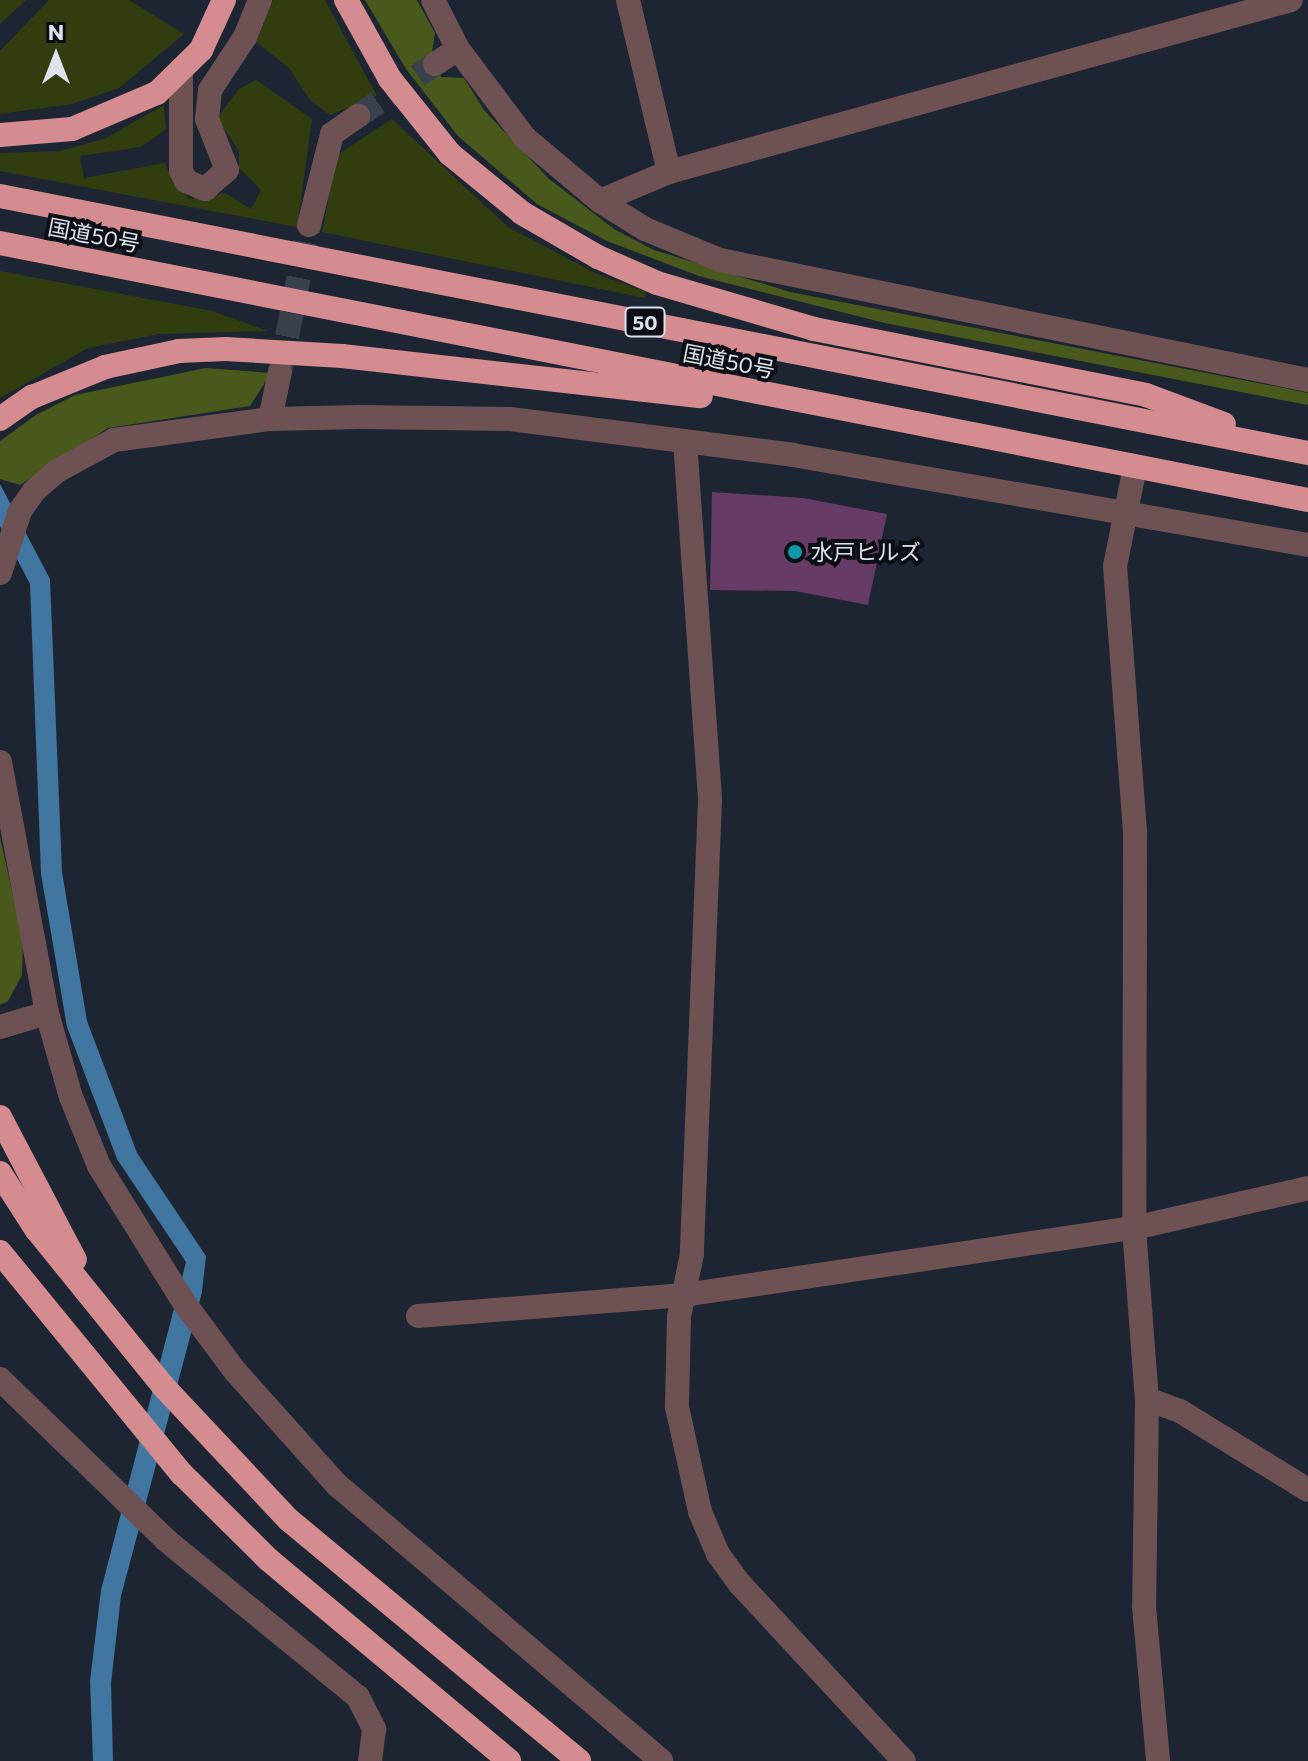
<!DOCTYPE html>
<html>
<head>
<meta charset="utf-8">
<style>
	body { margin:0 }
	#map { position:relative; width:1308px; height:1761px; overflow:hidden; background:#1d2532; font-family:Commissioner,"Noto Sans JP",sans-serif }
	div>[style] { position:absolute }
	.green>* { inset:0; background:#313d0f }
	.forest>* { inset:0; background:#49591c }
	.water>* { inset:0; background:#4176a0 }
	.building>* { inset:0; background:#663b66 }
	.minor-tunnel>* { height:24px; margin-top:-12px; transform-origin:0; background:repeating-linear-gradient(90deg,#3a414e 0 24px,transparent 0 36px) }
	.minor>* { height:24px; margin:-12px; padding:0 12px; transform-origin:12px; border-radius:12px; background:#6e5152 }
	.highway>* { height:24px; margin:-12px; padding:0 12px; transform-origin:12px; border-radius:12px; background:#d48c90 }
	.dots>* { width:22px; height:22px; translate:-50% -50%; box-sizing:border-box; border:4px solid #0b0e14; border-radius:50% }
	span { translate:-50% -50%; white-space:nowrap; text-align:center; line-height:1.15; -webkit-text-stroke:8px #0b0e14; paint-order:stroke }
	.shield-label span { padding:2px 6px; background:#0b0e14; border:2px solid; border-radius:6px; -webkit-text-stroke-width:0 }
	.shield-label { font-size:20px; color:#dde2eb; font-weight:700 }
	.street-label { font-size:22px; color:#dde2eb }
	.poi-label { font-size:22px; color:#dde2eb }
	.left { translate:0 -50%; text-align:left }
	.north { position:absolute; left:16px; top:16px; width:80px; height:80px; -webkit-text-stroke:6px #0b0e14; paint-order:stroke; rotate:0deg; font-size:22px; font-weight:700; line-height:32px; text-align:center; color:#dde2eb }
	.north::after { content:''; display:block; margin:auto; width:28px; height:36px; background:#dde2eb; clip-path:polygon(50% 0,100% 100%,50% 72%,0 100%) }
</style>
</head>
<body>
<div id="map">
	<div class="green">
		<div style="clip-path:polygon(0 0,26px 0,0 24px)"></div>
		<div style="clip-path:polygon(49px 0,129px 0,184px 34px,119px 88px,72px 104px,0 114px,0 51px)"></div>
		<div style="clip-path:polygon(273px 0,325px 0,377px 96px,330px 115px,310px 100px,289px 68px,256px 42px)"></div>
		<div style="clip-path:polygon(256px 80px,312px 119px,297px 227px,0 171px,0 153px,60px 151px,104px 139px,164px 105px,166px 129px,141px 147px,80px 156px,84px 178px,165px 163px,174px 185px,190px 199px,225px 193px,251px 209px,261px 190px,239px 168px,239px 151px,217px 118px,239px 89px)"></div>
		<div style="clip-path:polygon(392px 119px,508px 227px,595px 273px,646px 292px,645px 298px,322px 232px,337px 155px)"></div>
		<div style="clip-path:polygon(0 271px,212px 311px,268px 331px,159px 334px,88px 348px,0 398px)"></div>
	</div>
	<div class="forest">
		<div style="clip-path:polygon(365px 0,417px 0,435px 33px,432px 52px,441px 77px,464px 78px,484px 110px,548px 178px,614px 229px,654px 250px,790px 292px,1299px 391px,1308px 393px,1308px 405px,885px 323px,699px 276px,607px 241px,537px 204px,458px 136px,406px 69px)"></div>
		<div style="clip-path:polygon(206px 368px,271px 373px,250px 406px,108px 428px,20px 485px,0 479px,0 441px,36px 415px,75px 395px)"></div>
		<div style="clip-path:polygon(0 837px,23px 941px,22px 975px,8px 1001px,0 1005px)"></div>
	</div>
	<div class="water">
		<div style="clip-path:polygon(0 484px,50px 579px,62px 872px,87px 1021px,137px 1153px,206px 1256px,202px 1292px,121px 1596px,111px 1683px,113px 1761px,93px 1761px,90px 1681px,101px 1590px,186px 1262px,117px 1159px,67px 1027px,41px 874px,30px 584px,0 526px)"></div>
	</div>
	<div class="building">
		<div style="clip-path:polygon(712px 492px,803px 498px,887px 514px,868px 605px,795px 591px,710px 590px)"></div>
	</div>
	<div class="minor-tunnel">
		<div style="left:358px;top:116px;width:93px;rotate:-34deg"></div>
		<div style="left:280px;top:372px;width:150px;rotate:-78.8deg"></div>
	</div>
	<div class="minor">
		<div style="left:433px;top:0;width:55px;rotate:63deg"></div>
		<div style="left:458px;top:49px;width:111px;rotate:53deg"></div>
		<div style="left:525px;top:138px;width:98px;rotate:40deg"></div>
		<div style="left:600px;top:201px;width:53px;rotate:31.9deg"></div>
		<div style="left:645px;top:229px;width:81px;rotate:22.5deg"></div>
		<div style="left:720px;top:260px;width:600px;rotate:11.53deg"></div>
		<div style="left:628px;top:0;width:177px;rotate:76.6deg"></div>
		<div style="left:435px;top:64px;width:27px;rotate:-33deg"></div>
		<div style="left:181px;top:73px;width:98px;rotate:90deg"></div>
		<div style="left:181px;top:171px;width:11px;rotate:63deg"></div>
		<div style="left:186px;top:181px;width:21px;rotate:23deg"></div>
		<div style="left:205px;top:189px;width:29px;rotate:-41deg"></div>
		<div style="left:227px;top:170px;width:55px;rotate:-111.4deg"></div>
		<div style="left:207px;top:119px;width:29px;rotate:-84deg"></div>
		<div style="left:210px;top:90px;width:64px;rotate:-56.6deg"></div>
		<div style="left:245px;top:37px;width:40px;rotate:-68deg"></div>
		<div style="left:600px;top:201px;width:75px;rotate:-22.8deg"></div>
		<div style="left:669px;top:172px;width:645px;rotate:-15.46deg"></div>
		<div style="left:309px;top:225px;width:94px;rotate:-75.8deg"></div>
		<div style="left:332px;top:134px;width:32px;rotate:-35deg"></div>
		<div style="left:270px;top:419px;width:48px;rotate:-78deg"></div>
		<div style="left:685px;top:441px;width:360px;rotate:86deg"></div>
		<div style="left:710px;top:800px;width:454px;rotate:92.3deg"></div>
		<div style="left:692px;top:1254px;width:64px;rotate:101.7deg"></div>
		<div style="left:679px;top:1317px;width:90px;rotate:91.3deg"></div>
		<div style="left:677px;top:1407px;width:107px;rotate:77.6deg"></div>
		<div style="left:700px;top:1512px;width:46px;rotate:66.8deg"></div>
		<div style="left:718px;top:1554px;width:37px;rotate:54deg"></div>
		<div style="left:740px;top:1584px;width:241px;rotate:47.2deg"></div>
		<div style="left:1135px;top:467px;width:101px;rotate:101.4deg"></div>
		<div style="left:1115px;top:566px;width:268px;rotate:85.7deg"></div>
		<div style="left:1135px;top:833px;width:395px;rotate:90.1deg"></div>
		<div style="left:1134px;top:1228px;width:171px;rotate:85.7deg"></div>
		<div style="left:1147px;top:1399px;width:207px;rotate:90.8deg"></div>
		<div style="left:1144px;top:1606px;width:156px;rotate:84.8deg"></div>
		<div style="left:0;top:573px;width:65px;rotate:-72.1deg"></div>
		<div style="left:20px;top:511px;width:24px;rotate:-55deg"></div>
		<div style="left:34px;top:491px;width:30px;rotate:-41deg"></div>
		<div style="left:57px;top:471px;width:65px;rotate:-28.5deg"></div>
		<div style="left:114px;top:440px;width:157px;rotate:-7.7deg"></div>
		<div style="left:270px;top:419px;width:90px;rotate:-1.3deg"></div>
		<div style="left:360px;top:417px;width:150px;rotate:0.8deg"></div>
		<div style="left:510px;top:419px;width:285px;rotate:7.2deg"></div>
		<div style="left:793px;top:455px;width:523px;rotate:9.91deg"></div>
		<div style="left:0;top:762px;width:255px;rotate:79.4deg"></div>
		<div style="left:47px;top:1013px;width:87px;rotate:74.1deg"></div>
		<div style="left:71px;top:1097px;width:74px;rotate:67.9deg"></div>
		<div style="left:99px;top:1166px;width:163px;rotate:58.1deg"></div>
		<div style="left:185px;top:1304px;width:84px;rotate:53.3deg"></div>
		<div style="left:235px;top:1371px;width:152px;rotate:48.2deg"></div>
		<div style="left:336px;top:1484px;width:427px;rotate:40.4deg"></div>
		<div style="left:0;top:1027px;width:49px;rotate:-16.6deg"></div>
		<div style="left:418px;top:1316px;width:267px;rotate:-4.5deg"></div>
		<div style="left:684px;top:1295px;width:455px;rotate:-8.5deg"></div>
		<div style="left:1134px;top:1228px;width:179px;rotate:-12.9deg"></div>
		<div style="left:0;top:1379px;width:231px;rotate:44.1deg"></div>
		<div style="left:166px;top:1540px;width:248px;rotate:39.3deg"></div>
		<div style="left:358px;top:1697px;width:36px;rotate:63deg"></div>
		<div style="left:374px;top:1729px;width:32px;rotate:97deg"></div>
		<div style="left:1147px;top:1399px;width:35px;rotate:20deg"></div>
		<div style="left:1180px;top:1411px;width:150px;rotate:31.7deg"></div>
	</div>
	<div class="highway">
		<div style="left:346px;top:0;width:90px;rotate:60.9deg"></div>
		<div style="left:390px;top:79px;width:96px;rotate:51.3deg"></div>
		<div style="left:450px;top:154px;width:93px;rotate:39.3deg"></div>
		<div style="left:522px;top:213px;width:88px;rotate:30.1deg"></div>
		<div style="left:598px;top:257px;width:64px;rotate:23.8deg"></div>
		<div style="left:657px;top:283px;width:164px;rotate:16.3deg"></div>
		<div style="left:814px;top:329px;width:338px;rotate:11.2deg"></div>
		<div style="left:1146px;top:395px;width:83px;rotate:20.4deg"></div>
		<div style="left:0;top:135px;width:72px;rotate:-4.8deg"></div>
		<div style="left:72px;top:129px;width:92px;rotate:-23deg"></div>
		<div style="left:157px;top:93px;width:62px;rotate:-44.3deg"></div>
		<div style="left:201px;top:50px;width:55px;rotate:-65.3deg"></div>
		<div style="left:0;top:196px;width:1333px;rotate:11.12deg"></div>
		<div style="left:0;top:243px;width:1333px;rotate:11.12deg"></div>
		<div style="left:0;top:419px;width:39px;rotate:-35deg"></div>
		<div style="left:32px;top:397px;width:79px;rotate:-22.3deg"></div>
		<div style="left:105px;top:367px;width:76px;rotate:-12.2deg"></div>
		<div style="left:179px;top:351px;width:47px;rotate:-2.4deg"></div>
		<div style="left:226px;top:349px;width:116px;rotate:3.5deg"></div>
		<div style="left:342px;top:356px;width:361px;rotate:6.4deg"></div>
		<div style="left:0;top:1117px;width:161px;rotate:62.3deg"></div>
		<div style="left:0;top:1173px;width:67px;rotate:57.3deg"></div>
		<div style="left:36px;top:1229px;width:202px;rotate:51deg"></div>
		<div style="left:163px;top:1386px;width:184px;rotate:46.8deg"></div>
		<div style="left:289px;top:1520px;width:377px;rotate:39.7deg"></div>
		<div style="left:0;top:1252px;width:287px;rotate:50.7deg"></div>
		<div style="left:182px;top:1474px;width:122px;rotate:44.7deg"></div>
		<div style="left:269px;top:1560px;width:313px;rotate:39.9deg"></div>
	</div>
	<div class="dots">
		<div style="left:795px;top:552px;background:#0f9aa8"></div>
	</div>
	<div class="shield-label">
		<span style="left:645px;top:322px">50</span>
	</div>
	<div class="street-label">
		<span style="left:94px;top:235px;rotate:11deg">国道50号</span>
		<span style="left:729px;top:361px;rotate:11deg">国道50号</span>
	</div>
	<div class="poi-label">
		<span class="left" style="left:811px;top:552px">水戸ヒルズ</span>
	</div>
	<div class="north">N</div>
</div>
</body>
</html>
